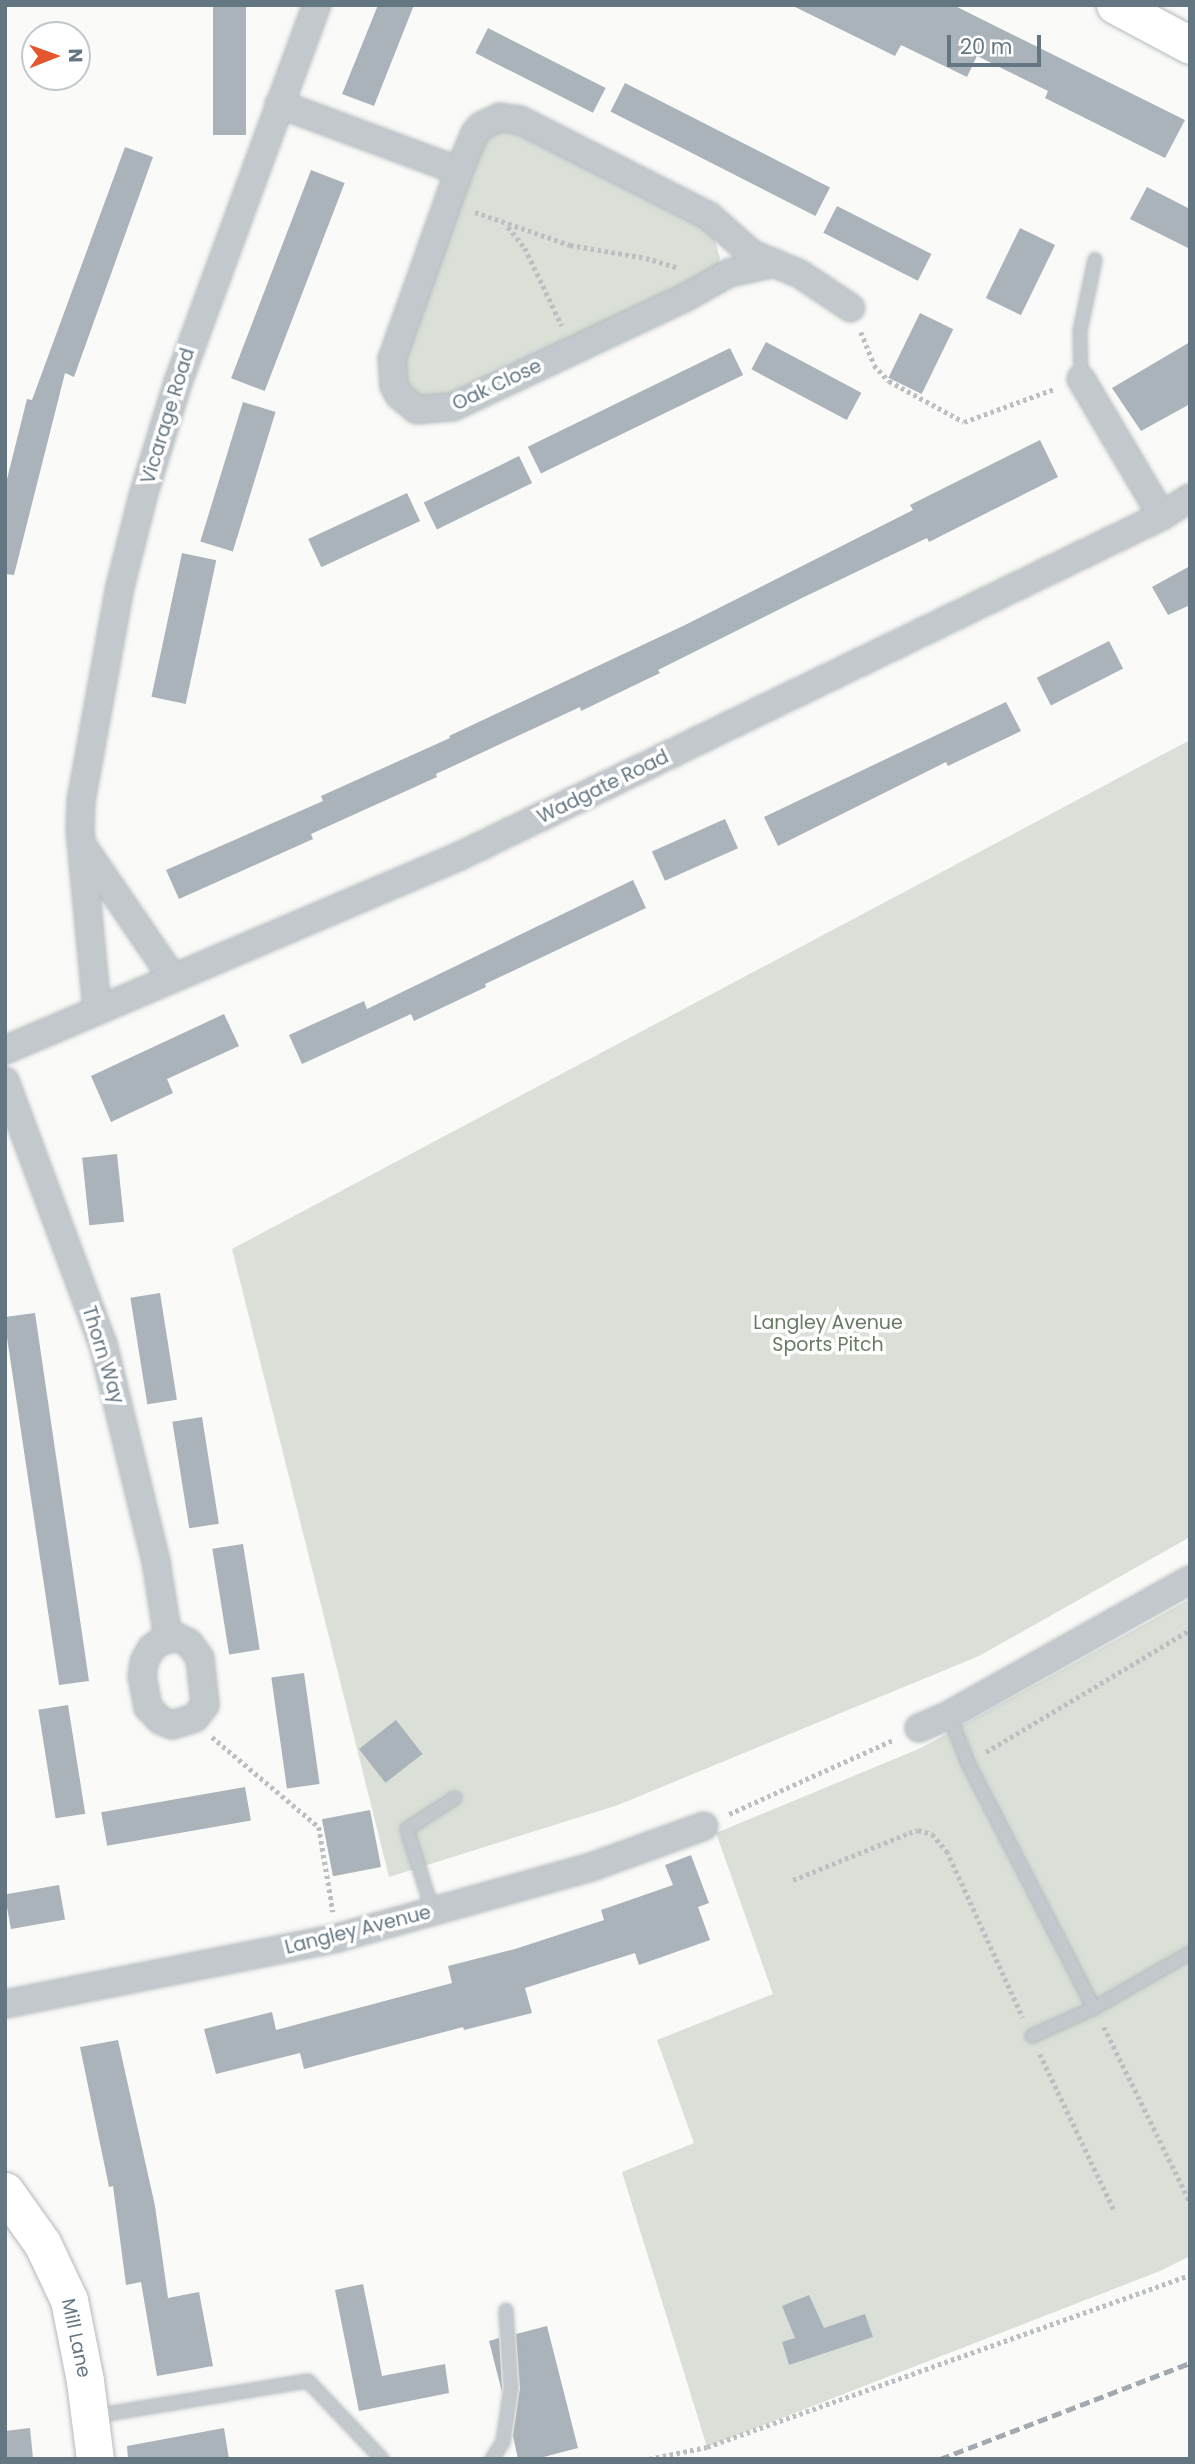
<!DOCTYPE html>
<html>
<head>
<meta charset="utf-8">
<style>
	body { margin:0 }
	#map { position:relative; width:1195px; height:2464px; overflow:hidden; background:#fafaf8; font-family:Poppins,sans-serif }
	div>[style] { position:absolute }
	.green>* { inset:0; background:#dadfd7 }
	.building>* { inset:0; background:#aab3b9; transform-origin:0 0 }
	.path>* { height:4.5px; margin-top:-2.25px; transform-origin:0; background:repeating-linear-gradient(90deg,#bbbfc2 0 3.5px,transparent 0 7px) }
	.roads { filter:drop-shadow(0 0 2px #b3babf) drop-shadow(0 0 2px #b3babf) }
	.lane>* { height:12px; margin:-6px; padding:0 6px; transform-origin:6px; border-radius:6px; background:#c3c8cc }
	.street>* { height:26px; margin:-13px; padding:0 13px; transform-origin:13px; border-radius:13px; background:#c3c8cc }
	.secondary>* { height:37px; margin:-18.5px; padding:0 18.5px; transform-origin:18.5px; border-radius:18.5px; background:#fff }
	.rail>* { height:5px; margin-top:-2.5px; transform-origin:0; background:repeating-linear-gradient(90deg,#a2aab0 0 10px,transparent 0 15px) }
	span { translate:-50% -50%; white-space:nowrap; text-align:center; line-height:1.15; -webkit-text-stroke:7px #fff; paint-order:stroke }
	.street-label { font-size:19px; color:#657683 }
	.park-label { font-size:19px; color:#687a64 }
	.frame { position:absolute; inset:0; border:7px solid #657683; pointer-events:none }
	.north { position:absolute; left:21px; top:21px; width:70px; height:70px; box-sizing:border-box; background:#fff; border:2px solid #c1c8cd; border-radius:50%; rotate:89deg; font-size:19px; font-weight:700; line-height:28px; text-align:center; color:#657683 }
	.north::after { content:''; display:block; margin:auto; width:24px; height:32px; background:#e4572e; clip-path:polygon(50% 0,100% 100%,50% 72%,0 100%) }
	.scale { position:absolute; left:947px; top:35px; width:94px; height:32px; box-sizing:border-box; border:4px solid #657683; border-top:0; padding-left:9px; font-size:21px; line-height:24px; white-space:nowrap; color:#657683; -webkit-text-stroke:5px #fff; paint-order:stroke }
</style>
</head>
<body>
<div id="map">
	<div class="green">
		<div style="clip-path:polygon(508px 127px,707px 229px,714px 236px,720px 258px,716px 269px,698px 282px,434px 402px,410px 393px,401px 360px,462px 188px,491px 131px)"></div>
		<div style="clip-path:polygon(1190px 740px,1190px 1537px,979px 1656px,618px 1805px,389px 1877px,232px 1249px)"></div>
		<div style="clip-path:polygon(1190px 1599px,1190px 2256px,1160px 2271px,707px 2447px,622px 2172px,694px 2143px,657px 2040px,773px 1994px,716px 1833px,921px 1748px)"></div>
	</div>
	<div class="building">
		<div style="left:213px;top:5px;width:33px;height:130px"></div>
		<div style="clip-path:polygon(378px 5px,414px 5px,374px 106px,342px 94px)"></div>
		<div style="clip-path:polygon(791px 5px,953px 5px,1185px 120px,1165px 158px,1045px 98px,1048px 91px,977px 56px,967px 77px,901px 45px,895px 56px)"></div>
		<div style="left:488px;top:28px;width:132px;height:28px;rotate:27deg"></div>
		<div style="left:625px;top:83px;width:230px;height:32px;rotate:27deg"></div>
		<div style="clip-path:polygon(125px 147px,153px 157px,74px 377px,65px 373px,14px 575px,5px 574px,5px 487px,27px 399px,32px 400px)"></div>
		<div style="left:311px;top:170px;width:36px;height:223px;rotate:21deg"></div>
		<div style="clip-path:polygon(1147px 187px,1190px 209px,1190px 249px,1130px 219px)"></div>
		<div style="left:837px;top:206px;width:106px;height:30px;rotate:27deg"></div>
		<div style="left:1020px;top:228px;width:39px;height:78px;rotate:26deg"></div>
		<div style="left:920px;top:313px;width:37px;height:72px;rotate:26deg"></div>
		<div style="left:766px;top:342px;width:108px;height:31px;rotate:28deg"></div>
		<div style="clip-path:polygon(1190px 342px,1190px 404px,1141px 431px,1112px 388px)"></div>
		<div style="left:730px;top:348px;width:30px;height:225px;rotate:64deg"></div>
		<div style="left:243px;top:402px;width:34px;height:146px;rotate:17deg"></div>
		<div style="clip-path:polygon(1040px 440px,1058px 477px,929px 542px,927px 538px,802px 598px,658px 670px,660px 673px,581px 711px,580px 707px,436px 774px,437px 777px,311px 834px,313px 839px,179px 899px,166px 870px,323px 801px,321px 796px,450px 738px,449px 736px,685px 625px,913px 510px,910px 505px)"></div>
		<div style="left:519px;top:456px;width:30px;height:106px;rotate:64deg"></div>
		<div style="left:407px;top:493px;width:31px;height:109px;rotate:65deg"></div>
		<div style="left:182px;top:553px;width:35px;height:147px;rotate:12deg"></div>
		<div style="clip-path:polygon(1190px 566px,1190px 605px,1168px 615px,1152px 587px)"></div>
		<div style="left:1109px;top:641px;width:31px;height:81px;rotate:63deg"></div>
		<div style="clip-path:polygon(1006px 702px,1021px 731px,948px 766px,946px 762px,778px 846px,764px 817px)"></div>
		<div style="left:725px;top:819px;width:32px;height:80px;rotate:66deg"></div>
		<div style="clip-path:polygon(633px 880px,646px 908px,485px 984px,486px 987px,414px 1021px,411px 1014px,302px 1064px,289px 1035px,364px 1001px,367px 1009px)"></div>
		<div style="clip-path:polygon(224px 1014px,239px 1046px,167px 1079px,173px 1093px,111px 1122px,91px 1076px)"></div>
		<div style="left:117px;top:1154px;width:68px;height:35px;rotate:84deg"></div>
		<div style="left:160px;top:1293px;width:108px;height:30px;rotate:81deg"></div>
		<div style="clip-path:polygon(35px 1313px,89px 1681px,59px 1685px,5px 1324px,5px 1317px)"></div>
		<div style="left:202px;top:1417px;width:108px;height:30px;rotate:81deg"></div>
		<div style="left:243px;top:1544px;width:107px;height:31px;rotate:81deg"></div>
		<div style="left:304px;top:1673px;width:112px;height:33px;rotate:82deg"></div>
		<div style="left:68px;top:1705px;width:110px;height:30px;rotate:81deg"></div>
		<div style="left:396px;top:1720px;width:43px;height:47px;rotate:52deg"></div>
		<div style="left:245px;top:1787px;width:34px;height:146px;rotate:80deg"></div>
		<div style="left:370px;top:1810px;width:58px;height:49px;rotate:79deg"></div>
		<div style="clip-path:polygon(691px 1855px,709px 1903px,698px 1907px,710px 1940px,639px 1965px,635px 1953px,525px 1988px,532px 2013px,464px 2030px,463px 2027px,304px 2069px,300px 2053px,216px 2074px,204px 2029px,272px 2012px,276px 2030px,452px 1983px,448px 1966px,515px 1949px,604px 1920px,601px 1910px,673px 1885px,665px 1865px)"></div>
		<div style="left:59px;top:1885px;width:35px;height:55px;rotate:80deg"></div>
		<div style="clip-path:polygon(118px 2040px,155px 2206px,168px 2298px,199px 2292px,213px 2366px,157px 2376px,141px 2282px,126px 2285px,113px 2186px,109px 2187px,80px 2047px)"></div>
		<div style="clip-path:polygon(363px 2284px,382px 2376px,445px 2364px,449px 2393px,359px 2411px,335px 2290px)"></div>
		<div style="clip-path:polygon(809px 2295px,824px 2328px,865px 2314px,873px 2337px,789px 2365px,782px 2342px,795px 2338px,782px 2306px)"></div>
		<div style="clip-path:polygon(547px 2326px,578px 2448px,536px 2459px,518px 2459px,513px 2436px,520px 2388px,516px 2334px)"></div>
		<div style="clip-path:polygon(499px 2338px,502px 2388px,502px 2392px,489px 2341px)"></div>
		<div style="clip-path:polygon(30px 2428px,33px 2459px,5px 2459px,5px 2431px)"></div>
		<div style="clip-path:polygon(224px 2428px,229px 2459px,128px 2459px,127px 2446px)"></div>
	</div>
	<div class="path">
		<div style="left:475px;top:212px;width:101px;rotate:19.2deg"></div>
		<div style="left:570px;top:245px;width:77px;rotate:9.7deg"></div>
		<div style="left:646px;top:258px;width:34px;rotate:17deg"></div>
		<div style="left:508px;top:227px;width:27px;rotate:51deg"></div>
		<div style="left:525px;top:248px;width:86px;rotate:64.6deg"></div>
		<div style="left:861px;top:332px;width:35px;rotate:68deg"></div>
		<div style="left:874px;top:365px;width:22px;rotate:47deg"></div>
		<div style="left:889px;top:381px;width:85px;rotate:28.7deg"></div>
		<div style="left:964px;top:422px;width:96px;rotate:-20.1deg"></div>
		<div style="left:212px;top:1737px;width:140px;rotate:40.1deg"></div>
		<div style="left:319px;top:1827px;width:86px;rotate:80.6deg"></div>
		<div style="left:986px;top:1752px;width:238px;rotate:-30.9deg"></div>
		<div style="left:729px;top:1814px;width:180px;rotate:-24.3deg"></div>
		<div style="left:793px;top:1880px;width:125px;rotate:-22.1deg"></div>
		<div style="left:909px;top:1833px;width:9px;rotate:-18deg"></div>
		<div style="left:918px;top:1830px;width:15px;rotate:16deg"></div>
		<div style="left:932px;top:1834px;width:23px;rotate:49deg"></div>
		<div style="left:947px;top:1851px;width:183px;rotate:65.5deg"></div>
		<div style="left:1104px;top:2027px;width:195px;rotate:63.8deg"></div>
		<div style="left:1040px;top:2054px;width:175px;rotate:64.6deg"></div>
		<div style="left:649px;top:2459px;width:59px;rotate:-11.7deg"></div>
		<div style="left:707px;top:2447px;width:513px;rotate:-19.6deg"></div>
	</div>
	<div class="roads">
		<div class="lane">
			<div style="left:1081px;top:379px;width:48px;rotate:-91.2deg"></div>
			<div style="left:1080px;top:331px;width:73px;rotate:-78.1deg"></div>
			<div style="left:949px;top:1715px;width:52px;rotate:68.4deg"></div>
			<div style="left:968px;top:1763px;width:276px;rotate:62.8deg"></div>
			<div style="left:1094px;top:2008px;width:111px;rotate:-29.8deg"></div>
			<div style="left:433px;top:1912px;width:87px;rotate:-107.4deg"></div>
			<div style="left:407px;top:1829px;width:57px;rotate:-32.9deg"></div>
			<div style="left:1032px;top:2036px;width:68px;rotate:-24.3deg"></div>
			<div style="left:94px;top:2416px;width:217px;rotate:-9.3deg"></div>
			<div style="left:308px;top:2381px;width:108px;rotate:46.5deg"></div>
			<div style="left:492px;top:2459px;width:20px;rotate:-57deg"></div>
			<div style="left:503px;top:2442px;width:55px;rotate:-81.6deg"></div>
			<div style="left:511px;top:2388px;width:78px;rotate:-93.7deg"></div>
		</div>
		<div class="street">
			<div style="left:279px;top:104px;width:192px;rotate:20.4deg"></div>
			<div style="left:459px;top:171px;width:41px;rotate:-67.2deg"></div>
			<div style="left:475px;top:133px;width:9px;rotate:-49deg"></div>
			<div style="left:481px;top:126px;width:21px;rotate:-25deg"></div>
			<div style="left:500px;top:117px;width:20px;rotate:9deg"></div>
			<div style="left:520px;top:120px;width:212px;rotate:26.9deg"></div>
			<div style="left:709px;top:216px;width:57px;rotate:41.5deg"></div>
			<div style="left:752px;top:254px;width:52px;rotate:22.6deg"></div>
			<div style="left:800px;top:274px;width:61px;rotate:33.7deg"></div>
			<div style="left:459px;top:171px;width:200px;rotate:109.6deg"></div>
			<div style="left:392px;top:359px;width:27px;rotate:86deg"></div>
			<div style="left:394px;top:386px;width:10px;rotate:61deg"></div>
			<div style="left:399px;top:395px;width:23px;rotate:40deg"></div>
			<div style="left:417px;top:410px;width:36px;rotate:-5deg"></div>
			<div style="left:453px;top:407px;width:254px;rotate:-25.2deg"></div>
			<div style="left:683px;top:299px;width:53px;rotate:-29.5deg"></div>
			<div style="left:729px;top:273px;width:47px;rotate:-12.3deg"></div>
			<div style="left:1081px;top:379px;width:159px;rotate:59.4deg"></div>
			<div style="left:82px;top:845px;width:160px;rotate:55.7deg"></div>
			<div style="left:97px;top:1009px;width:180px;rotate:-95.4deg"></div>
			<div style="left:80px;top:830px;width:29px;rotate:-88deg"></div>
			<div style="left:81px;top:801px;width:213px;rotate:-79.7deg"></div>
			<div style="left:119px;top:591px;width:98px;rotate:-75.8deg"></div>
			<div style="left:143px;top:496px;width:119px;rotate:-72.9deg"></div>
			<div style="left:178px;top:382px;width:402px;rotate:-69.8deg"></div>
			<div style="left:5px;top:1050px;width:497px;rotate:-23.1deg"></div>
			<div style="left:462px;top:855px;width:778px;rotate:-25.84deg"></div>
			<div style="left:1162px;top:516px;width:33px;rotate:-33deg"></div>
			<div style="left:5px;top:1081px;width:281px;rotate:69.6deg"></div>
			<div style="left:103px;top:1344px;width:223px;rotate:76.3deg"></div>
			<div style="left:156px;top:1561px;width:78px;rotate:81.1deg"></div>
			<div style="left:177px;top:1637px;width:13px;rotate:27deg"></div>
			<div style="left:189px;top:1643px;width:19px;rotate:54deg"></div>
			<div style="left:200px;top:1658px;width:47px;rotate:83.9deg"></div>
			<div style="left:205px;top:1705px;width:16px;rotate:128deg"></div>
			<div style="left:195px;top:1718px;width:24px;rotate:163deg"></div>
			<div style="left:172px;top:1725px;width:13px;rotate:-157deg"></div>
			<div style="left:160px;top:1720px;width:18px;rotate:-133deg"></div>
			<div style="left:148px;top:1707px;width:31px;rotate:-101deg"></div>
			<div style="left:142px;top:1677px;width:15px;rotate:-82deg"></div>
			<div style="left:144px;top:1662px;width:15px;rotate:-62deg"></div>
			<div style="left:151px;top:1649px;width:13px;rotate:-39deg"></div>
			<div style="left:161px;top:1641px;width:16px;rotate:-14deg"></div>
			<div style="left:919px;top:1728px;width:33px;rotate:-23deg"></div>
			<div style="left:949px;top:1715px;width:276px;rotate:-29.3deg"></div>
			<div style="left:5px;top:2004px;width:338px;rotate:-11.2deg"></div>
			<div style="left:337px;top:1938px;width:264px;rotate:-15.6deg"></div>
			<div style="left:591px;top:1867px;width:120px;rotate:-19.9deg"></div>
		</div>
		<div class="secondary">
			<div style="left:1115px;top:5px;width:85px;rotate:28.1deg"></div>
			<div style="left:5px;top:2191px;width:64px;rotate:54.6deg"></div>
			<div style="left:42px;top:2243px;width:63px;rotate:64.7deg"></div>
			<div style="left:69px;top:2300px;width:83px;rotate:78.8deg"></div>
			<div style="left:85px;top:2381px;width:79px;rotate:82.7deg"></div>
		</div>
	</div>
	<div class="rail">
		<div style="left:940px;top:2459px;width:268px;rotate:-21deg"></div>
	</div>
	<div class="street-label">
		<span style="left:497px;top:385px;rotate:-25deg">Oak Close</span>
		<span style="left:168px;top:416px;rotate:-73deg">Vicarage Road</span>
		<span style="left:603px;top:787px;rotate:-26deg">Wadgate Road</span>
		<span style="left:103px;top:1355px;rotate:73deg">Thorn Way</span>
		<span style="left:358px;top:1930px;rotate:-14deg">Langley Avenue</span>
		<span style="left:76px;top:2338px;rotate:78deg">Mill Lane</span>
	</div>
	<div class="park-label">
		<span style="left:828px;top:1334px">Langley Avenue<br>Sports Pitch</span>
	</div>
	<div class="frame"></div>
	<div class="north">N</div>
	<div class="scale">20 m</div>
</div>
</body>
</html>
